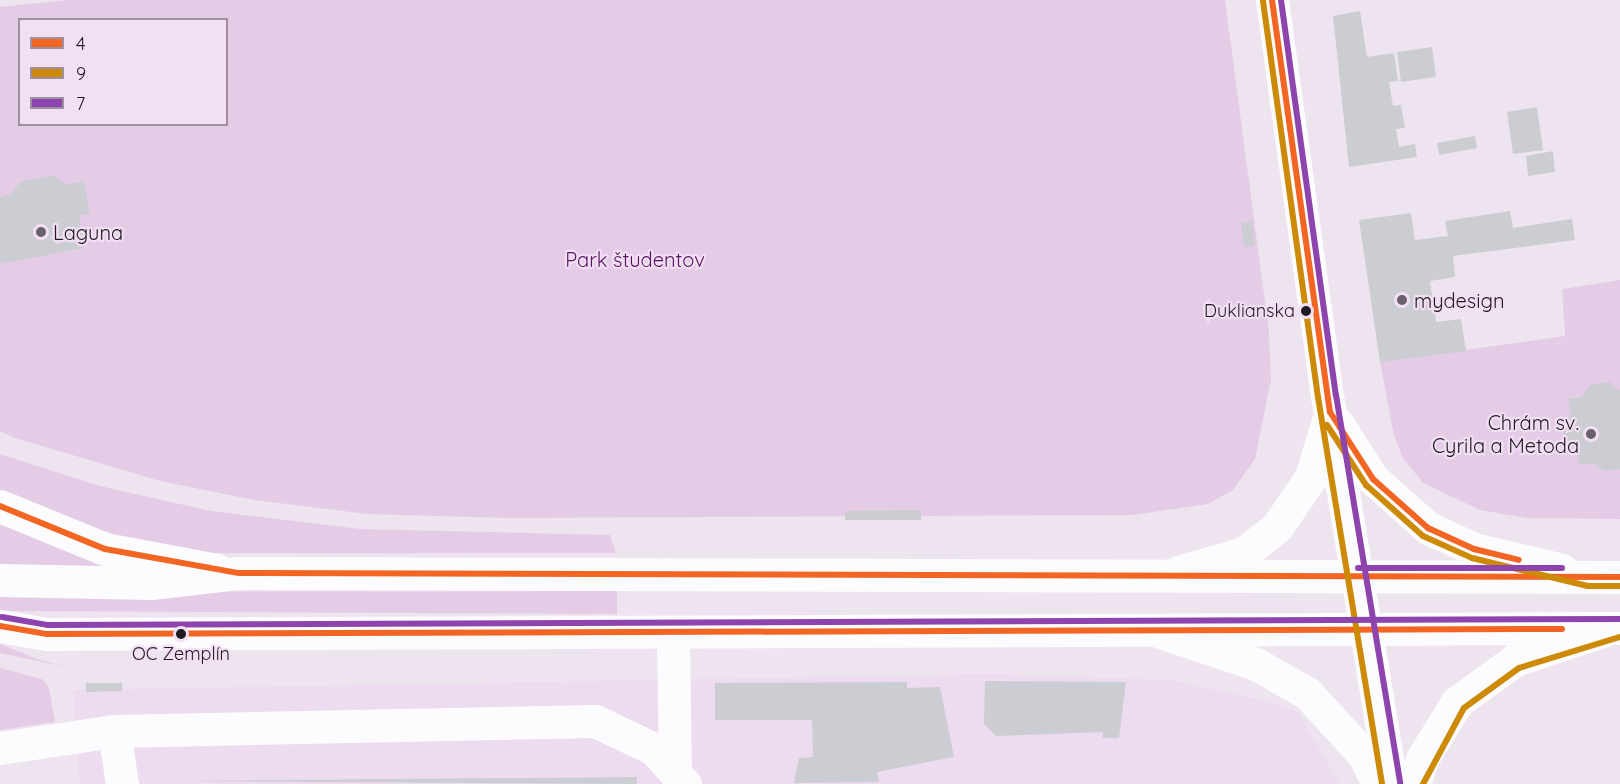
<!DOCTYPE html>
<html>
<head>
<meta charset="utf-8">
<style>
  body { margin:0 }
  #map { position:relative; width:1620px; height:784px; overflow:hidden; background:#eee4ef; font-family:Quicksand,sans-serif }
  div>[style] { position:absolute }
  .built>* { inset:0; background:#eddbf0 }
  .green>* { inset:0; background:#e4cce7 }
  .building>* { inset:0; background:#cbcdd2 }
  .minor>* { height:33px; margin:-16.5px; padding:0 16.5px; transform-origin:16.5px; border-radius:16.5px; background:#fcfbfd }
  .major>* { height:33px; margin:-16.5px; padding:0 16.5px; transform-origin:16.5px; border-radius:16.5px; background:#fcfbfd }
  .bus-1>* { height:6px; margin:-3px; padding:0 3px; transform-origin:3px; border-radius:3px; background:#f26522 }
  .bus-2>* { height:6px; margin:-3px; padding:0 3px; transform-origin:3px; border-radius:3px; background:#cc8a07 }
  .bus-3>* { height:6px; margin:-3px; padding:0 3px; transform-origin:3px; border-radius:3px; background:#8e44ad }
  .dots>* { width:16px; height:16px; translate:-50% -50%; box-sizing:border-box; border:3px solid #f2dff4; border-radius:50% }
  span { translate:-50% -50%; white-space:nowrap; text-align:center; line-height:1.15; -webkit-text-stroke:4.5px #f2dff4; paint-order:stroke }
  .bus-label { font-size:18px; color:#201a21 }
  .right { translate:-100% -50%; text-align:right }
  .poi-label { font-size:20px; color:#201a21 }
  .left { translate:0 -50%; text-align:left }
  .park-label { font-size:20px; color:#581462 }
  .legend { position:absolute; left:18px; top:18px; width:210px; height:108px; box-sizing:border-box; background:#f2dff4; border:2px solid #9e90a0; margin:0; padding:8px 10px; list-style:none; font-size:18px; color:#201a21 }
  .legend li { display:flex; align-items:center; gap:12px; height:30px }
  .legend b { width:30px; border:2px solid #9e90a0 }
</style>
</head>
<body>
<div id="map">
  <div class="built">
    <i style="clip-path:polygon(991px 674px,1171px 680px,1271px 702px,1298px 712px,1340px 784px,80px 784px,73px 690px)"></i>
  </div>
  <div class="green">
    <i style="clip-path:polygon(evenodd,69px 0,1225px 0,1269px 332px,1271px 380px,1255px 459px,1233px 490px,1208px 504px,1133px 515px,508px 518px,367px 514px,254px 500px,160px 481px,15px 438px,0 431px,0 7px,69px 0,20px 20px,226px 20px,226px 124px,20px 124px,20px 20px)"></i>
    <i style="clip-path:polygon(1620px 280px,1620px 519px,1526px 518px,1480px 510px,1423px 483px,1403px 458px,1394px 436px,1380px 362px,1565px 336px,1562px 289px)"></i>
    <i style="clip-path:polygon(0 454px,100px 486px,211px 511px,361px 529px,610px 535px,616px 553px,192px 553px,121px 542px,0 492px)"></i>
    <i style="clip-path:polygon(0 519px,111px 567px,0 568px)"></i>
    <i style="clip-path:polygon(617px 591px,617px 614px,0 611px,0 592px)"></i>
    <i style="clip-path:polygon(0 644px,37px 659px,66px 667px,0 653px)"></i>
    <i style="clip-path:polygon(0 668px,42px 679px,49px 688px,55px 722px,0 730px)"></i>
  </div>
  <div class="building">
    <i style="clip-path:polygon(1360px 11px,1367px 57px,1394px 53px,1398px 81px,1389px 82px,1393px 106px,1401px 105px,1405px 128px,1396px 129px,1399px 147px,1415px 144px,1417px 157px,1349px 167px,1333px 16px)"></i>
    <i style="clip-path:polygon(1432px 47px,1436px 77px,1401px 82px,1397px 52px)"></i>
    <i style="clip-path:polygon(1537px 107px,1543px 150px,1513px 154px,1507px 112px)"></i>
    <i style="clip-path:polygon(1475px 136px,1477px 148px,1439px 155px,1437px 143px)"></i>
    <i style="clip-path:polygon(1553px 151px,1555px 172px,1528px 176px,1526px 156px)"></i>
    <i style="clip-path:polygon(53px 175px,66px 185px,84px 181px,90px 214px,79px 216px,84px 248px,0 264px,0 197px,11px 194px,20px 182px)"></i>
    <i style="clip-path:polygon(1510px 211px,1513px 228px,1572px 219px,1575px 240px,1453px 256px,1455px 277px,1430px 281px,1436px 322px,1461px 319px,1466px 351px,1380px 362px,1359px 220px,1411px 213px,1415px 240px,1448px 236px,1445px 221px)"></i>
    <i style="clip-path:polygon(1252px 221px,1255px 246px,1244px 247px,1241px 223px)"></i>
    <i style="clip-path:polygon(1609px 382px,1620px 391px,1620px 469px,1604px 471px,1593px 463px,1579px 465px,1577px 451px,1565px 442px,1561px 425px,1571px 413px,1568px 399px,1582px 397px,1590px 385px)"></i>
    <i style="clip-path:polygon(921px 510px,921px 520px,845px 520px,845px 511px)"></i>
    <i style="clip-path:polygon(985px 681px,1126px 682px,1119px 738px,1103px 738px,1103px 732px,996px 736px,984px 724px)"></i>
    <i style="clip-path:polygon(907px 682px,907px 688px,940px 687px,954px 757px,877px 772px,879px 782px,794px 783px,799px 758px,813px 757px,812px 720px,715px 720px,715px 683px)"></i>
    <i style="clip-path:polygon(86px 683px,122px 683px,122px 691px,86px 692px)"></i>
    <i style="clip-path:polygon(637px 777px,637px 784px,183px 781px)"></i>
  </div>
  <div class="minor">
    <i style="left:1272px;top:0;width:400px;rotate:82.1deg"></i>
    <i style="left:1327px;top:396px;width:393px;rotate:80.6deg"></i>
    <i style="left:1337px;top:423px;width:67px;rotate:57.3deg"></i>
    <i style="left:1373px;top:479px;width:74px;rotate:41.7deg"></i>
    <i style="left:1428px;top:528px;width:51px;rotate:24.5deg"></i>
    <i style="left:1474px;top:549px;width:90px;rotate:13.4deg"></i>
    <i style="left:0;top:506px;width:113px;rotate:22.3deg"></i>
    <i style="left:105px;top:549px;width:114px;rotate:10.6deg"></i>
    <i style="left:1178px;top:572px;width:69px;rotate:-16.1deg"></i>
    <i style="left:1244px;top:553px;width:42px;rotate:-38.2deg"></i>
    <i style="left:1277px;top:527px;width:60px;rotate:-55.8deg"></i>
    <i style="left:1311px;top:477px;width:59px;rotate:-73.4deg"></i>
    <i style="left:1160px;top:632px;width:101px;rotate:18.4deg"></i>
    <i style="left:1256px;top:664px;width:59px;rotate:29.6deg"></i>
    <i style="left:1307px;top:693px;width:84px;rotate:47.4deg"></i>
    <i style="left:1364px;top:755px;width:32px;rotate:64deg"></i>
    <i style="left:673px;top:634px;width:138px;rotate:89.2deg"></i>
    <i style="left:114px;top:731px;width:54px;rotate:81.4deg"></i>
    <i style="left:0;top:748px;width:115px;rotate:-8.5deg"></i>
    <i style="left:114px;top:731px;width:481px;rotate:-1.2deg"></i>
    <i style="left:595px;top:721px;width:65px;rotate:25.4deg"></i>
    <i style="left:654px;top:749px;width:47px;rotate:48.5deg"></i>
    <i style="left:1414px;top:784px;width:26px;rotate:-72deg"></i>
    <i style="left:1422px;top:759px;width:67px;rotate:-58.4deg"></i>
    <i style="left:1457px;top:702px;width:72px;rotate:-35.9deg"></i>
    <i style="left:1515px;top:660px;width:95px;rotate:-18.4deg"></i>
  </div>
  <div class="major">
    <i style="left:0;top:580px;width:151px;rotate:1.1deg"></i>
    <i style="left:151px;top:583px;width:89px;rotate:-6.5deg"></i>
    <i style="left:239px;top:573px;width:1381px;rotate:0.17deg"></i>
    <i style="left:0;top:626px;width:48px;rotate:9.7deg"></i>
    <i style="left:47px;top:634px;width:1573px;rotate:-0.22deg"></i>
  </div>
  <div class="bus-1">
    <i style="left:1272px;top:0;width:416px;rotate:82deg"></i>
    <i style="left:1330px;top:412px;width:80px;rotate:57.3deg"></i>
    <i style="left:1373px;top:479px;width:74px;rotate:41.7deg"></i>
    <i style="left:1428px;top:528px;width:51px;rotate:24.5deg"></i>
    <i style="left:1474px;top:549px;width:46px;rotate:13.7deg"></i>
    <i style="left:0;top:506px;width:113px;rotate:22.3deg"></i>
    <i style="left:105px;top:549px;width:136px;rotate:10.2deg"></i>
    <i style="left:239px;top:573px;width:1381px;rotate:0.17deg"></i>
    <i style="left:0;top:626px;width:48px;rotate:9.7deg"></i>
    <i style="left:47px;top:634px;width:1515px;rotate:-0.19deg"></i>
  </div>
  <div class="bus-2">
    <i style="left:1263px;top:1px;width:400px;rotate:82.1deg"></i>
    <i style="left:1318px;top:397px;width:392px;rotate:80.6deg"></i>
    <i style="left:1327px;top:425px;width:72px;rotate:57deg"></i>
    <i style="left:1366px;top:485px;width:76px;rotate:41.8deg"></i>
    <i style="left:1423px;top:536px;width:54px;rotate:24.2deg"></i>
    <i style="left:1472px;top:558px;width:119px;rotate:13.6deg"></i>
    <i style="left:1588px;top:586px;width:32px"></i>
    <i style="left:1423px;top:784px;width:86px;rotate:-61.7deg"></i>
    <i style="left:1464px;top:708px;width:68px;rotate:-36deg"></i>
    <i style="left:1519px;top:668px;width:106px;rotate:-17.1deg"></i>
  </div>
  <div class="bus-3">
    <i style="left:1281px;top:0;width:399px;rotate:82.1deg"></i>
    <i style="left:1336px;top:395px;width:393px;rotate:80.6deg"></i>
    <i style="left:1358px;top:568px;width:204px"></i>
    <i style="left:2px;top:617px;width:47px;rotate:9.9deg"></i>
    <i style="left:48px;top:625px;width:1572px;rotate:-0.22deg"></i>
  </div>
  <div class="dots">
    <i style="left:41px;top:232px;background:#686169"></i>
    <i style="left:1402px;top:300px;background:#686169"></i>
    <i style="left:1306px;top:311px;background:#201a21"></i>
    <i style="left:1591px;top:434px;background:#686169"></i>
    <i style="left:181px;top:634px;background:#201a21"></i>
  </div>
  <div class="bus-label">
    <span class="right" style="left:1295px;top:311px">Duklianska</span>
    <span style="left:181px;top:654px">OC Zemplín</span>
  </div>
  <div class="poi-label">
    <span class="left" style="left:53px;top:232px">Laguna</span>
    <span class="left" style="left:1414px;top:300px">mydesign</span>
    <span class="right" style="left:1579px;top:434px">Chrám sv.<br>Cyrila a Metoda</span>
  </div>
  <div class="park-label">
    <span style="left:635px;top:259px">Park študentov</span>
  </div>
  <ul class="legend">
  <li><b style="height:8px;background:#f26522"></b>4</li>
  <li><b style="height:8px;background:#cc8a07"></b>9</li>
  <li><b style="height:8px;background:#8e44ad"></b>7</li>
  </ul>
</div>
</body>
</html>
